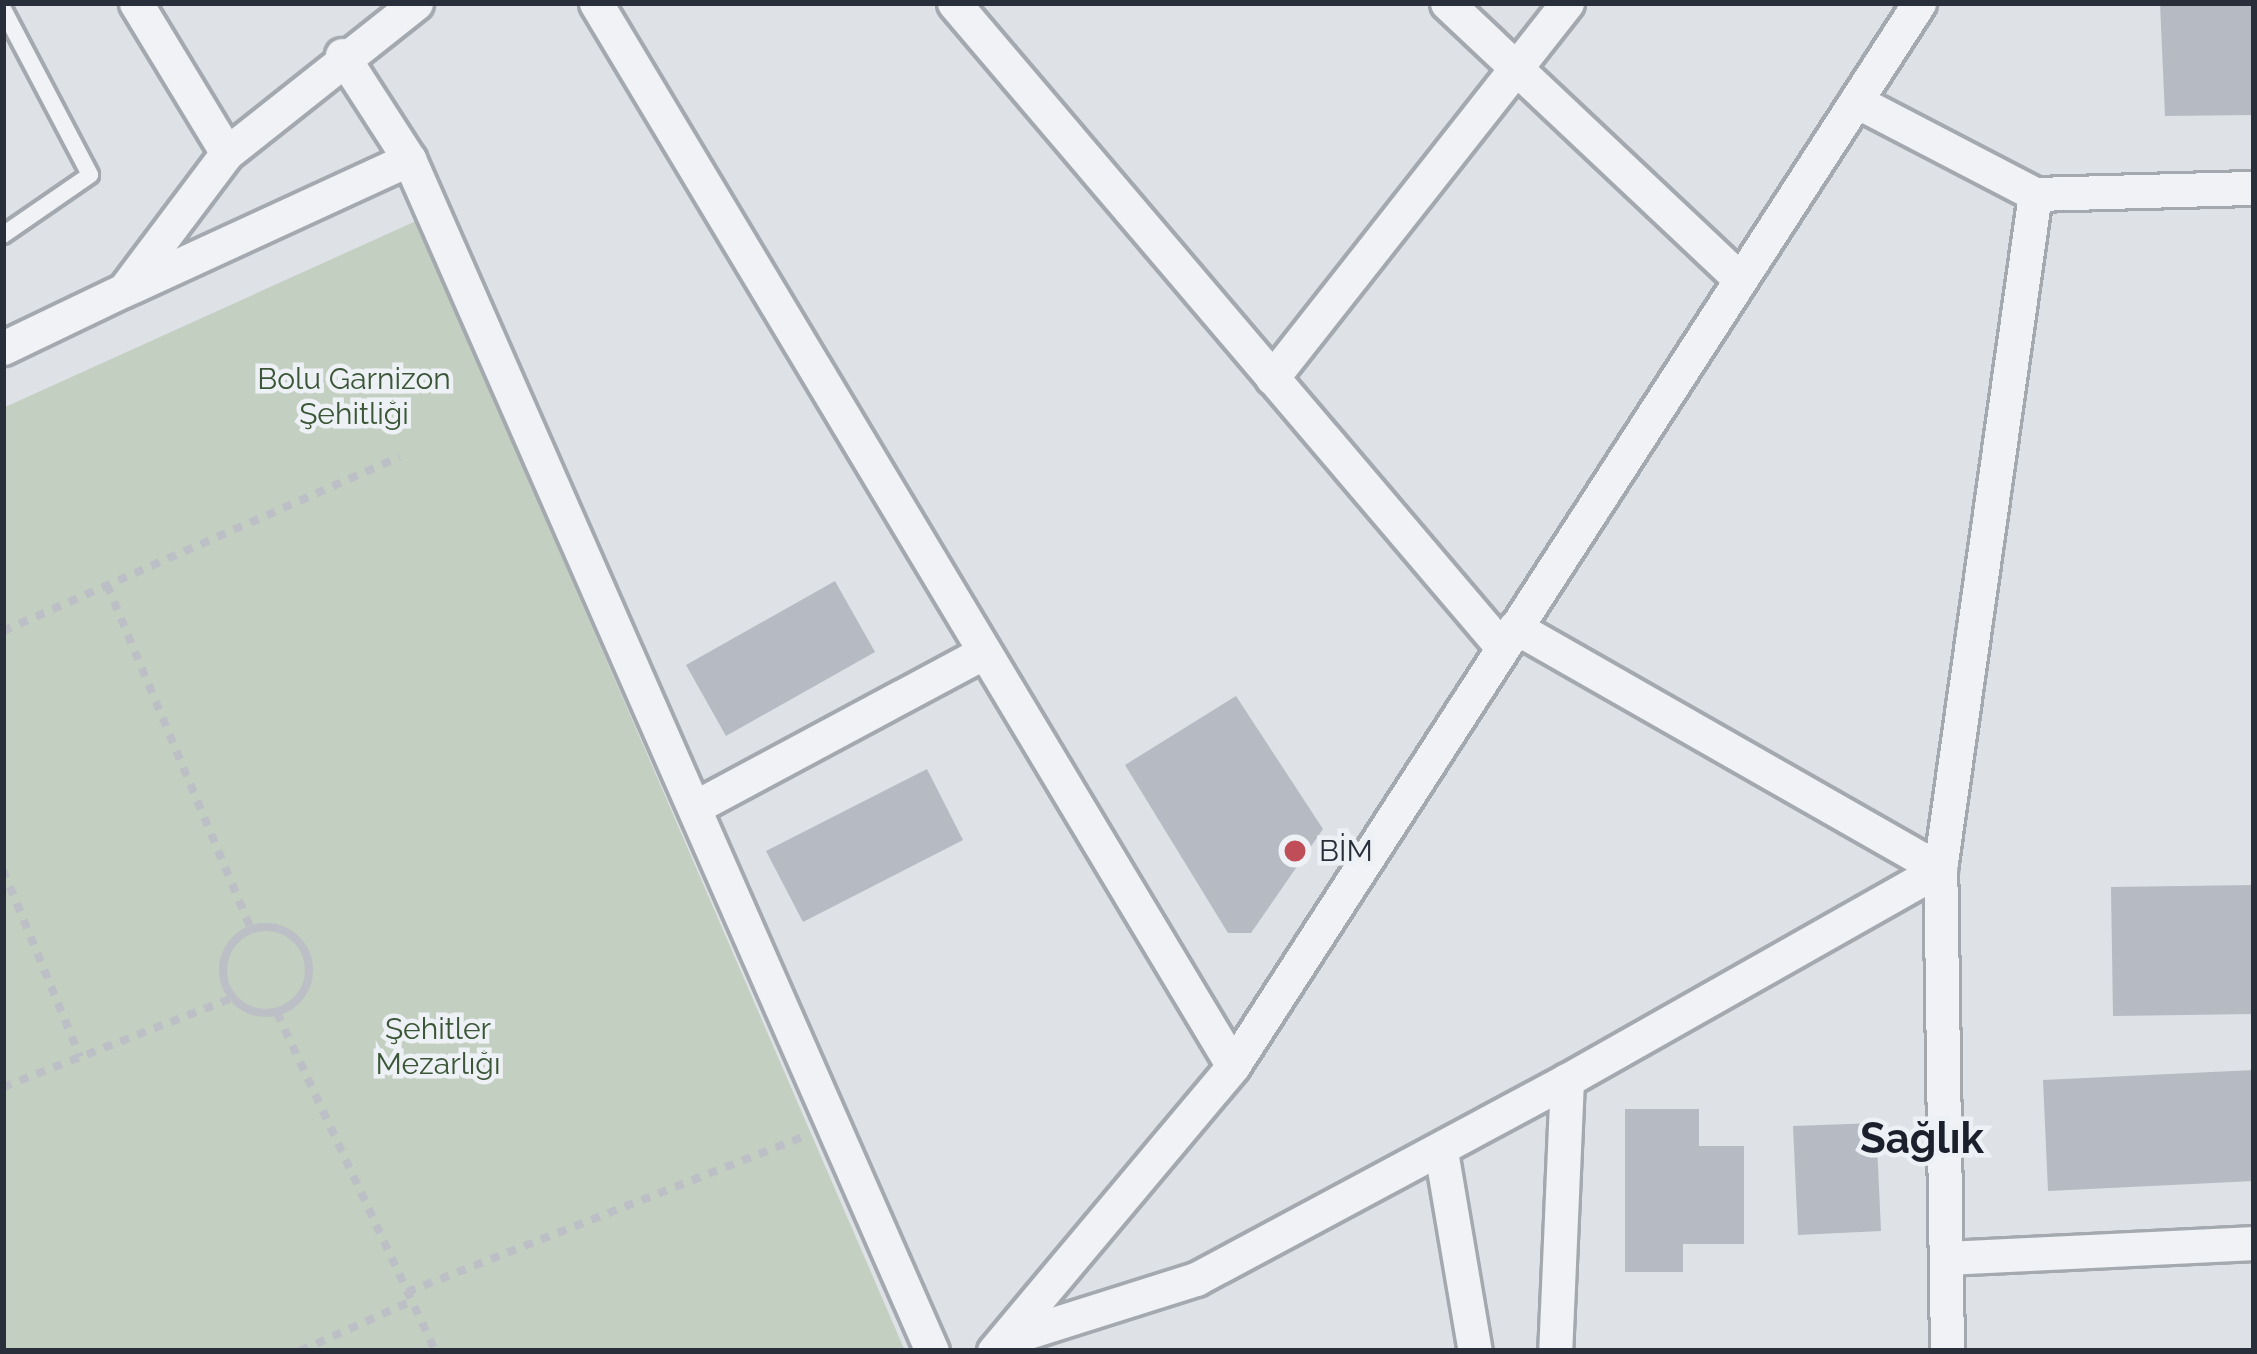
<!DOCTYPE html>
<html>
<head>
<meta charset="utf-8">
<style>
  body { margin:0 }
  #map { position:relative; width:2257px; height:1354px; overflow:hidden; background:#dee1e6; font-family:Raleway,sans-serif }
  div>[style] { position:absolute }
  .green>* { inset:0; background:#c3cfc0 }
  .building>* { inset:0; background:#b6bac2 }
  .path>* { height:8px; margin-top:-4px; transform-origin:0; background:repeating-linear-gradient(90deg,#bcbfc5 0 9px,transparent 0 18px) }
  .path>.ring { margin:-4px; padding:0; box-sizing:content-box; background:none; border:8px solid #bcbfc5; border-radius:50% }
  .roads { filter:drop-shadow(3px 0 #a4a8af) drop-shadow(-3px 0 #a4a8af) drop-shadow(0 3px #a4a8af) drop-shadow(0 -3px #a4a8af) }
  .lane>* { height:16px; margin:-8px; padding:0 8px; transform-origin:8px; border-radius:8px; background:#f0f2f5 }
  .street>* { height:33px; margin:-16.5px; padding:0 16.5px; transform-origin:16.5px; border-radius:16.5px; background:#f0f2f5 }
  .dots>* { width:33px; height:33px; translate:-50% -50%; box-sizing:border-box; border:6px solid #edf0f4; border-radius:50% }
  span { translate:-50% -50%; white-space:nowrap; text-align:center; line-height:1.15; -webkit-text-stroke:9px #edf0f4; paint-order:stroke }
  .park-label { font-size:30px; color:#3b5637 }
  .poi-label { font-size:30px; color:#292e3b }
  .left { translate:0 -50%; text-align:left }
  .district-label { font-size:42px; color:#1b202c; font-weight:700 }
  .frame { position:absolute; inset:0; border:6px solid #292e3b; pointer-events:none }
</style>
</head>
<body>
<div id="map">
  <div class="green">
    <i style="clip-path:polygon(416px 221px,602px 650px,905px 1351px,3px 1351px,3px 408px)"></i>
  </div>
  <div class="building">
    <i style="clip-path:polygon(2160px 3px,2254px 3px,2254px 115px,2165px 116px)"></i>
    <i style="clip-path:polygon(835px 581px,875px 652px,726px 736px,686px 665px)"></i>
    <i style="clip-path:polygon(1236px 696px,1323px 829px,1251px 933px,1228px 933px,1125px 765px)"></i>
    <i style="clip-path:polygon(927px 769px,963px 840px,803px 922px,766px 851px)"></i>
    <i style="clip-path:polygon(2254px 885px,2254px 1014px,2113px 1016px,2111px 887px)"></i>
    <i style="clip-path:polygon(2254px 1070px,2254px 1181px,2048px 1191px,2043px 1080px)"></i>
    <i style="clip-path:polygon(1625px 1109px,1699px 1109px,1699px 1146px,1744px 1146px,1744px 1244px,1683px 1244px,1683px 1272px,1625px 1272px)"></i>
    <i style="clip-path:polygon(1876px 1123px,1881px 1231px,1798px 1235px,1793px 1126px)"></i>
  </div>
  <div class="path">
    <i style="left:107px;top:585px;width:373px;rotate:67.3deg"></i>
    <i style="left:3px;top:631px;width:433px;rotate:-23.7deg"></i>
    <i style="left:3px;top:870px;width:202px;rotate:67.6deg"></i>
    <i class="ring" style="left:223px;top:927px;width:78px;height:78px"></i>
    <i style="left:277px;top:1013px;width:373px;rotate:64.9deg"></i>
    <i style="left:3px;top:1087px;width:247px;rotate:-21.2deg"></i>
    <i style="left:407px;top:1292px;width:424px;rotate:-21.4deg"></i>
    <i style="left:300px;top:1351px;width:123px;rotate:-24.1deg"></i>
  </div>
  <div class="roads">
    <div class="lane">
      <i style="left:3px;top:9px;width:187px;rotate:62.3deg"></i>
      <i style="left:90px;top:175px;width:106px;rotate:145.4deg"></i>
    </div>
    <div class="street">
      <i style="left:136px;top:3px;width:175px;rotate:58.8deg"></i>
      <i style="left:596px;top:3px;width:1239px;rotate:59.07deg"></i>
      <i style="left:954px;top:3px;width:844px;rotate:49.61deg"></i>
      <i style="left:1447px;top:3px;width:403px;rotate:43.3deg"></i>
      <i style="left:342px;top:55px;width:124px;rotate:57.2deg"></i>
      <i style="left:409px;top:159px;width:1302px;rotate:66.31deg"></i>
      <i style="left:1856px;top:101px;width:202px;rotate:27.5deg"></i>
      <i style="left:2035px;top:194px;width:219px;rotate:-1.6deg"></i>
      <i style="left:131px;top:287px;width:306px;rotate:-24.7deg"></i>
      <i style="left:3px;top:348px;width:134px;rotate:-25.6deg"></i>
      <i style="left:124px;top:290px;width:171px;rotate:-53.1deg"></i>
      <i style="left:227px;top:153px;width:241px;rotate:-38.4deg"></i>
      <i style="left:1272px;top:378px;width:477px;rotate:-51.8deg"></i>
      <i style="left:1515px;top:627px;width:489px;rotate:29.7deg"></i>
      <i style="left:697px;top:806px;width:322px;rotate:-28.2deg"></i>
      <i style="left:1567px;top:1080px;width:429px;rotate:-29.5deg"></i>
      <i style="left:1441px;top:1151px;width:203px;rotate:80.4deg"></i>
      <i style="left:1947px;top:1258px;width:307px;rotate:-2.8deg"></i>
      <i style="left:1009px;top:1338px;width:196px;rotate:-17.5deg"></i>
      <i style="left:1196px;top:1279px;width:421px;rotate:-28.2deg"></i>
      <i style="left:1567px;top:1080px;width:271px;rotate:92.5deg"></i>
      <i style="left:994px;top:1351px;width:372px;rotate:-50deg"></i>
      <i style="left:1233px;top:1066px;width:1265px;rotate:-57.16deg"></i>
      <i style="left:1947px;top:1351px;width:482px;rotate:-90.8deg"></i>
      <i style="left:1940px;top:869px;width:682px;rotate:-81.99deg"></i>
    </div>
  </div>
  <div class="dots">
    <i style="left:1295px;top:851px;background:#c04e58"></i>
  </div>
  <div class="park-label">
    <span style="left:354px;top:396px">Bolu Garnizon<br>Şehitliği</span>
    <span style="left:438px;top:1046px">Şehitler<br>Mezarlığı</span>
  </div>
  <div class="poi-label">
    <span class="left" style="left:1319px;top:851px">BİM</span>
  </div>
  <div class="district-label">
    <span style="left:1922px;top:1139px">Sağlık</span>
  </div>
  <div class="frame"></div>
</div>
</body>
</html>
